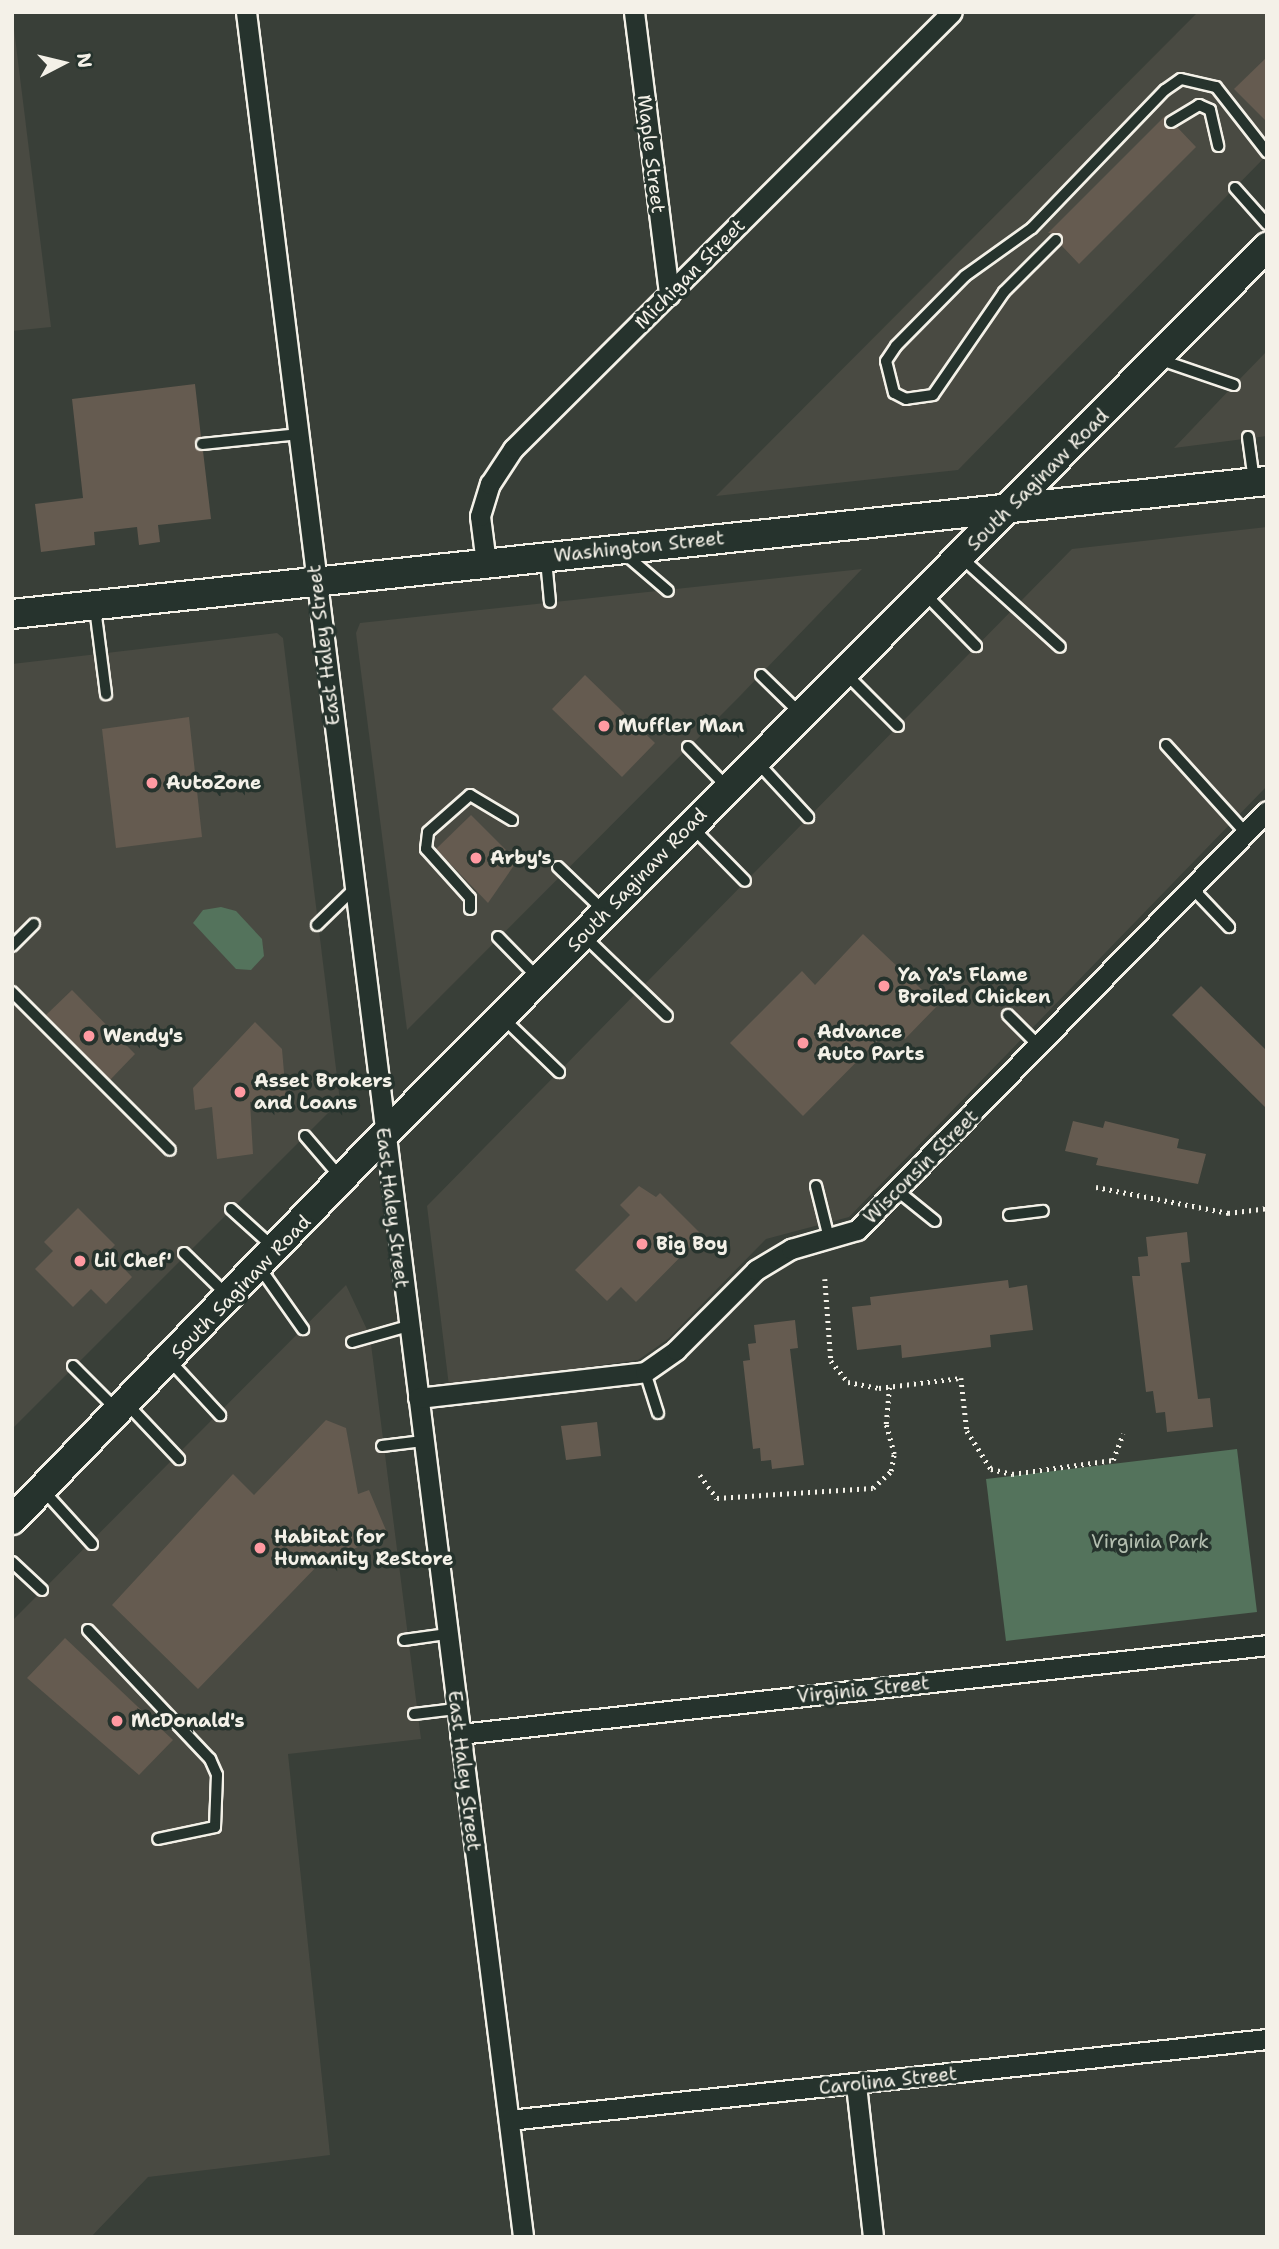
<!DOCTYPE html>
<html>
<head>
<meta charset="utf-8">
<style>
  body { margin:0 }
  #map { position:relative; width:1279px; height:2249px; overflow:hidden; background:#393f38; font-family:"Shantell Sans",sans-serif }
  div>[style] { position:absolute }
  .built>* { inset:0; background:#494a42 }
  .green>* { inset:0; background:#54735c }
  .building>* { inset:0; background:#655b50 }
  .path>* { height:4.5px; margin-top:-2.25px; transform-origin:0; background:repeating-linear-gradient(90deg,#f4f1e8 0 2px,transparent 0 7px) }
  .roads { filter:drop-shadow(2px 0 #f4f1e8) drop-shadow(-2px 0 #f4f1e8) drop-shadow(0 2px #f4f1e8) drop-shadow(0 -2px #f4f1e8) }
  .lane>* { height:10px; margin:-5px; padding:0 5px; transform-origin:5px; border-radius:5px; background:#26332d }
  .street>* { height:19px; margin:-9.5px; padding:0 9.5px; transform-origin:9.5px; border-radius:9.5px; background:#26332d }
  .secondary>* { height:28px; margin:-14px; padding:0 14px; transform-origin:14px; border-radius:14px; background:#26332d }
  .dots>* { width:19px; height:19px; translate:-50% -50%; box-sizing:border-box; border:4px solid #26332d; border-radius:50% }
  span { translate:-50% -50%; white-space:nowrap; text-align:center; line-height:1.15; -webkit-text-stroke:7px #26332d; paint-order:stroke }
  .street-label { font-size:19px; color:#f4f1e8 }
  .poi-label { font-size:19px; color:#f4f1e8; font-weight:700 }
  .left { translate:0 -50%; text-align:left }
  .park-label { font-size:19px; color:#b4bfb0 }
  .frame { position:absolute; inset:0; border:14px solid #f4f1e8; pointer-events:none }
  .north { position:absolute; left:28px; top:28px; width:70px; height:70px; -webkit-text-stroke:5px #26332d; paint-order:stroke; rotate:83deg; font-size:19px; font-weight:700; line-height:28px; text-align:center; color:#f4f1e8 }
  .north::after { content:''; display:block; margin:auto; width:24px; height:32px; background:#f4f1e8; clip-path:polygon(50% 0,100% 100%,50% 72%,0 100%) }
</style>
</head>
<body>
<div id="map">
  <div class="built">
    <i style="clip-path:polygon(1198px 12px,1267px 12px,1267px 155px,958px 470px,716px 496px)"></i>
    <i style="clip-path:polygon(12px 13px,51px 327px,12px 331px)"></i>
    <i style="clip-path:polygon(1267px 351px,1267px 436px,1174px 448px,1234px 385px)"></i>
    <i style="clip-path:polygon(1267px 527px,1267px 786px,849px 1217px,766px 1239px,668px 1339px,638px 1360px,449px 1386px,427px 1206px,1072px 549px)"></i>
    <i style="clip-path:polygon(862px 569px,739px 697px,407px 1030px,356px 633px,360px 623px)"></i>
    <i style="clip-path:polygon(277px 633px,283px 638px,340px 1101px,12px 1429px,12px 664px)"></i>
    <i style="clip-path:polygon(346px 1285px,370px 1336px,421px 1739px,288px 1754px,330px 2155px,148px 2177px,91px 2237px,12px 2237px,12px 1621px)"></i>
  </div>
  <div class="green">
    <i style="clip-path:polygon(221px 907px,236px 911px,262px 939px,264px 956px,251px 970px,236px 969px,193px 923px,203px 910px)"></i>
    <i style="clip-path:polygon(1237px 1449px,1257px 1612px,1006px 1641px,986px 1479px)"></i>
  </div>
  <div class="building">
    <i style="clip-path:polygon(1267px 57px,1267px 122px,1234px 89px)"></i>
    <i style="clip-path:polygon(1165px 116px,1165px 126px,1177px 127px,1196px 147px,1079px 264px,1061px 245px,1061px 234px,1048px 233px)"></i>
    <i style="clip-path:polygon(195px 384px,201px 437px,195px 445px,203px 451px,211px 519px,158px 525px,160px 542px,139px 545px,137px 527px,94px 532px,95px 545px,41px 552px,35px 504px,83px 498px,72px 399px)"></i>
    <i style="clip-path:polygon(585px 675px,655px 743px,622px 777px,552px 709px)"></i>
    <i style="clip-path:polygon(189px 717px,202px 837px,116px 848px,102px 729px)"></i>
    <i style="clip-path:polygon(471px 815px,517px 861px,488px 903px,436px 849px)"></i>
    <i style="clip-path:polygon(863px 934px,938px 1005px,905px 1039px,892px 1026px,803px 1116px,730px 1043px,802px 971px,815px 985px)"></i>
    <i style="clip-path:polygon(1201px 986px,1267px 1051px,1267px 1109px,1172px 1015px)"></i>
    <i style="clip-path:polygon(72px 990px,135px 1054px,110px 1080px,46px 1015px)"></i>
    <i style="clip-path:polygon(255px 1022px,282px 1049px,286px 1096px,250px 1102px,253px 1154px,217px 1159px,212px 1107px,195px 1110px,193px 1088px)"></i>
    <i style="clip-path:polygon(1073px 1121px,1103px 1128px,1105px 1121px,1179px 1139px,1177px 1148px,1206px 1154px,1198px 1184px,1096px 1165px,1098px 1158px,1065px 1151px)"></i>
    <i style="clip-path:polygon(639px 1186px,656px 1197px,660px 1193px,702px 1235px,636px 1302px,621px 1287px,607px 1301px,575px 1270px,630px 1215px,620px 1205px)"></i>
    <i style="clip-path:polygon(78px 1208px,115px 1245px,108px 1252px,132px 1277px,106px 1304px,91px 1289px,73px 1307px,35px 1269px,53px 1251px,44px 1242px)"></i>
    <i style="clip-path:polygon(1187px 1232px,1190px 1262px,1181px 1263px,1198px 1399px,1210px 1398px,1213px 1427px,1167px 1432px,1165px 1412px,1156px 1413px,1153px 1391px,1146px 1392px,1132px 1276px,1140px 1276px,1138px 1257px,1148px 1256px,1146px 1237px)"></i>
    <i style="clip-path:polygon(1008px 1280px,1009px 1288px,1027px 1285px,1033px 1330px,990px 1335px,991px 1347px,902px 1358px,901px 1345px,857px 1350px,852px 1307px,871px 1305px,870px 1297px)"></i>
    <i style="clip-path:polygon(795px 1320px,798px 1348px,790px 1349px,804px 1465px,772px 1469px,771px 1460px,761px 1461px,760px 1448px,753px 1449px,743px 1361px,750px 1360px,748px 1344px,756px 1343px,754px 1325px)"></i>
    <i style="clip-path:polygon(326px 1420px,346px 1428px,358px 1494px,369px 1490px,388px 1535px,321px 1562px,198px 1689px,112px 1605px,233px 1474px,254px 1495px)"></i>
    <i style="clip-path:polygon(597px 1422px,601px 1456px,566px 1460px,561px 1426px)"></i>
    <i style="clip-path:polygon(65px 1638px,173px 1740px,139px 1775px,27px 1678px)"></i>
  </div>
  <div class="path">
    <i style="left:1096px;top:1187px;width:135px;rotate:11.1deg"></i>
    <i style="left:1228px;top:1213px;width:39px;rotate:-7deg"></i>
    <i style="left:825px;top:1279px;width:82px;rotate:85.8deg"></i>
    <i style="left:831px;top:1361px;width:27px;rotate:51deg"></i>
    <i style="left:848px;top:1382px;width:32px;rotate:11deg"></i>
    <i style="left:879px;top:1388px;width:83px;rotate:-7deg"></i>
    <i style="left:961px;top:1378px;width:53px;rotate:83.5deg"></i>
    <i style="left:967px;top:1431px;width:45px;rotate:57.7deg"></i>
    <i style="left:991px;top:1469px;width:22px;rotate:13deg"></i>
    <i style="left:1012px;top:1474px;width:102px;rotate:-7.9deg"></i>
    <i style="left:1113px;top:1460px;width:28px;rotate:-69deg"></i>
    <i style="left:700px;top:1475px;width:29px;rotate:54deg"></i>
    <i style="left:717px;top:1498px;width:156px;rotate:-3.7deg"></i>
    <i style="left:873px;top:1488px;width:25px;rotate:-43deg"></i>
    <i style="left:891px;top:1471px;width:17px;rotate:-80deg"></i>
    <i style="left:894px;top:1454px;width:31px;rotate:-105deg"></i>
    <i style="left:886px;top:1424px;width:37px;rotate:-85deg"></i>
  </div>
  <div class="roads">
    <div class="lane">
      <i style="left:1171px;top:122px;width:33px;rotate:-31deg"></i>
      <i style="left:1199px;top:105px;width:12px;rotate:24deg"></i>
      <i style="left:1210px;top:110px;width:37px;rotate:77deg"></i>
      <i style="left:1235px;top:188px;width:48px;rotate:48.4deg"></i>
      <i style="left:1056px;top:240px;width:74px;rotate:135deg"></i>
      <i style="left:1004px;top:292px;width:125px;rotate:124.6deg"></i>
      <i style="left:933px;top:395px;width:27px;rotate:172deg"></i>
      <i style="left:906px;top:399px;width:13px;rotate:-153deg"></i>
      <i style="left:894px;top:393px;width:33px;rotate:-104deg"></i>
      <i style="left:886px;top:361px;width:18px;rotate:-56deg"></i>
      <i style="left:896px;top:346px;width:98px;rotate:-45.4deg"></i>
      <i style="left:965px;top:276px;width:82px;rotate:-35.6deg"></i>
      <i style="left:1032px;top:228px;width:192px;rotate:-46.1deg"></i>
      <i style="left:1165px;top:90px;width:19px;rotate:-35deg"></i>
      <i style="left:1181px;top:79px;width:36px;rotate:13deg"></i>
      <i style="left:1216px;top:87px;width:83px;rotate:51.9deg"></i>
      <i style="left:1161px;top:360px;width:77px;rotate:18.9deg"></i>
      <i style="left:1248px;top:437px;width:44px;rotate:82.2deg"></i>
      <i style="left:202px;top:444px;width:98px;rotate:-5.9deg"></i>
      <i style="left:626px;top:555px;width:55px;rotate:40.6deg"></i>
      <i style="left:962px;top:558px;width:132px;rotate:42.2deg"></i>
      <i style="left:546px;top:560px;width:42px;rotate:84.6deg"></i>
      <i style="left:925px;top:594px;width:73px;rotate:45.6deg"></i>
      <i style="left:95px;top:608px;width:87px;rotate:82.7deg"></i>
      <i style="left:761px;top:675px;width:56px;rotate:44.3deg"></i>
      <i style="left:847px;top:675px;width:72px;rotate:45deg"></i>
      <i style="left:1166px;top:745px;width:118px;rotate:47.8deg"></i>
      <i style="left:688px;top:747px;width:56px;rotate:45.7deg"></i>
      <i style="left:758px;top:763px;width:74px;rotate:47.2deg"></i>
      <i style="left:693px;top:828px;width:74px;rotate:45.5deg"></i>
      <i style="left:558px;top:867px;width:65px;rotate:43.8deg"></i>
      <i style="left:1192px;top:888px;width:54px;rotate:46.5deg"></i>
      <i style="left:470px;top:909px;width:11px;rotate:-90deg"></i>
      <i style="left:470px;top:898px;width:66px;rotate:-131.9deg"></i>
      <i style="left:426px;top:849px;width:17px;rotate:-83deg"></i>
      <i style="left:428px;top:832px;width:56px;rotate:-41.4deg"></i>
      <i style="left:470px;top:795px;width:49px;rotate:30.8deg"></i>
      <i style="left:317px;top:925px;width:52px;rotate:-44.2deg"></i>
      <i style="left:584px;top:936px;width:115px;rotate:43.9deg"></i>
      <i style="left:498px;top:937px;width:56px;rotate:45.7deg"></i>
      <i style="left:12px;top:946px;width:31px;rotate:-45deg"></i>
      <i style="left:12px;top:992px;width:223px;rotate:45deg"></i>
      <i style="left:1008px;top:1015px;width:44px;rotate:45deg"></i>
      <i style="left:503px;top:1018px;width:78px;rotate:44deg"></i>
      <i style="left:305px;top:1136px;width:55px;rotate:49.4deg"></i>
      <i style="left:816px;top:1186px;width:54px;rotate:76deg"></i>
      <i style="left:899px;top:1192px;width:46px;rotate:38.9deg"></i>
      <i style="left:231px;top:1209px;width:55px;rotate:42.1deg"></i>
      <i style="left:1009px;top:1215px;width:34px;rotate:-7deg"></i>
      <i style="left:184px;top:1253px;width:59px;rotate:44.3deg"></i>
      <i style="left:260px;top:1268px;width:75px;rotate:54.8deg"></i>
      <i style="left:352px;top:1342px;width:58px;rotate:-15.9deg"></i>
      <i style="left:170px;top:1361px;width:74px;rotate:47.2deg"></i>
      <i style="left:73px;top:1366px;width:59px;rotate:45deg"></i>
      <i style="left:645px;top:1372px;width:43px;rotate:72.4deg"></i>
      <i style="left:127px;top:1404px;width:76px;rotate:46.6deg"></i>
      <i style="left:382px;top:1446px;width:41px;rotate:-7deg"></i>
      <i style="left:43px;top:1490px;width:73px;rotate:47.8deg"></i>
      <i style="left:12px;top:1562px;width:41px;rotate:43deg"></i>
      <i style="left:88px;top:1630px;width:178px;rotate:46.6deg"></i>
      <i style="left:210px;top:1759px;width:17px;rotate:66deg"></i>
      <i style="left:217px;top:1775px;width:52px;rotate:92.2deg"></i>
      <i style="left:215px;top:1827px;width:58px;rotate:168.1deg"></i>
      <i style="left:404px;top:1640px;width:42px;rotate:-8.1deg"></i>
      <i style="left:414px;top:1714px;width:42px;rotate:-6.8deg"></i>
    </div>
    <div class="street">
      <i style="left:246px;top:12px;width:2242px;rotate:82.9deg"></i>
      <i style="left:634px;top:12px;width:285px;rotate:82.9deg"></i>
      <i style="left:486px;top:563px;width:47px;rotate:-97.3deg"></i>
      <i style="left:480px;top:516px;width:34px;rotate:-73deg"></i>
      <i style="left:490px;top:484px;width:42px;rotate:-56.7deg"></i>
      <i style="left:513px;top:449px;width:619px;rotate:-44.87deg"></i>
      <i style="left:418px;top:1398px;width:228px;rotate:-6.5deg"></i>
      <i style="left:645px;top:1372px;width:38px;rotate:-35deg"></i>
      <i style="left:676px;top:1350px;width:113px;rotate:-45deg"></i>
      <i style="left:756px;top:1270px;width:41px;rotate:-31deg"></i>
      <i style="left:791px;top:1249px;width:69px;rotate:-16.1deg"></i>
      <i style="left:857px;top:1230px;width:586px;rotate:-45.62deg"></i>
      <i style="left:460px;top:1734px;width:812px;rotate:-6.29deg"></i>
      <i style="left:856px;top:2085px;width:153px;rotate:83.6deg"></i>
      <i style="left:509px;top:2120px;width:762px;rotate:-6.1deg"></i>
    </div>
    <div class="secondary">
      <i style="left:12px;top:614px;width:1262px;rotate:-6.05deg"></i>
      <i style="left:12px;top:1520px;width:534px;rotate:-45.99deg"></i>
      <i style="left:383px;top:1136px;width:1254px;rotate:-45.16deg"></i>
    </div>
  </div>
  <div class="dots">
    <i style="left:604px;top:726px;background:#ff9aa2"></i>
    <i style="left:152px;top:783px;background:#ff9aa2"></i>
    <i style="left:476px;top:858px;background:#ff9aa2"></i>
    <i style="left:884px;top:986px;background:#ff9aa2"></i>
    <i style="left:89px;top:1036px;background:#ff9aa2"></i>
    <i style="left:803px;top:1043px;background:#ff9aa2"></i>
    <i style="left:240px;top:1092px;background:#ff9aa2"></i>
    <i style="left:642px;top:1244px;background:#ff9aa2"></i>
    <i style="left:80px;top:1261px;background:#ff9aa2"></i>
    <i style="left:260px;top:1548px;background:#ff9aa2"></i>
    <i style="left:117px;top:1721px;background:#ff9aa2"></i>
  </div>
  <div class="street-label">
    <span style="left:651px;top:154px;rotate:83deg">Maple Street</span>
    <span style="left:690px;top:274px;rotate:-45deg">Michigan Street</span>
    <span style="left:1038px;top:480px;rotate:-45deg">South Saginaw Road</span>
    <span style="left:639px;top:547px;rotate:-6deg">Washington Street</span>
    <span style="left:324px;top:645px;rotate:-97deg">East Haley Street</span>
    <span style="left:637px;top:880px;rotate:-46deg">South Saginaw Road</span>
    <span style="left:921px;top:1167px;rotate:-45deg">Wisconsin Street</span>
    <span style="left:392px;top:1208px;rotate:83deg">East Haley Street</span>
    <span style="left:241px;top:1287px;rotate:-46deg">South Saginaw Road</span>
    <span style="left:863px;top:1690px;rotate:-6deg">Virginia Street</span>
    <span style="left:464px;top:1771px;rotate:83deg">East Haley Street</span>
    <span style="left:888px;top:2081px;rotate:-6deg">Carolina Street</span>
  </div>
  <div class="poi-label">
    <span class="left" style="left:618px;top:726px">Muffler Man</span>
    <span class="left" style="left:166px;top:783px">AutoZone</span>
    <span class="left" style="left:490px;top:858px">Arby's</span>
    <span class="left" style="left:898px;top:986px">Ya Ya's Flame<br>Broiled Chicken</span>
    <span class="left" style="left:817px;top:1043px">Advance<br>Auto Parts</span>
    <span class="left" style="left:103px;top:1036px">Wendy's</span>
    <span class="left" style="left:254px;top:1092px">Asset Brokers<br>and Loans</span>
    <span class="left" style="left:656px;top:1244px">Big Boy</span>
    <span class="left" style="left:94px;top:1261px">Lil Chef'</span>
    <span class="left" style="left:274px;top:1548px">Habitat for<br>Humanity ReStore</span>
    <span class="left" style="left:131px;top:1721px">McDonald's</span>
  </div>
  <div class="park-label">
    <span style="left:1150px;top:1542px">Virginia Park</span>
  </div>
  <div class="frame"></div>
  <div class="north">N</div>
</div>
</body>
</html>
